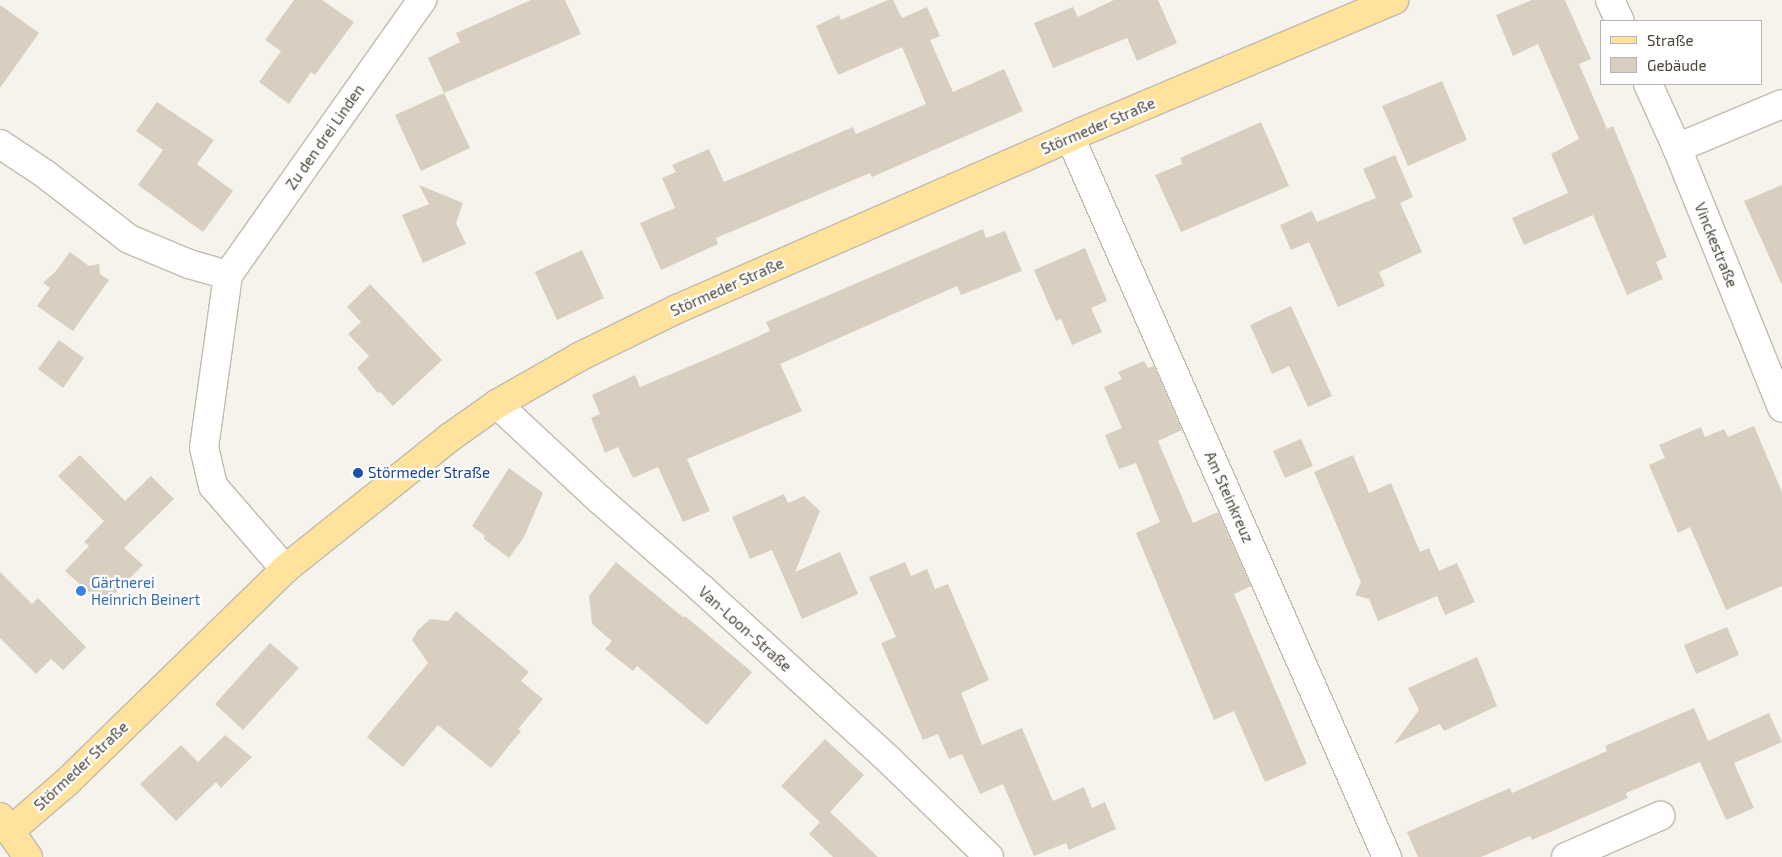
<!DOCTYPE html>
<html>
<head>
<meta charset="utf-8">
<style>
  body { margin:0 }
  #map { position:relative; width:1782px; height:857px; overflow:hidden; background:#f6f3ec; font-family:"Exo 2",sans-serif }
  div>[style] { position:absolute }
  .building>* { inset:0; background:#d8cfc1 }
  .roads { filter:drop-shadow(1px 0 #c2bbae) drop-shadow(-1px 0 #c2bbae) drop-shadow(0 1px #c2bbae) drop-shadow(0 -1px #c2bbae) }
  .minor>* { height:28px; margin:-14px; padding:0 14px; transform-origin:14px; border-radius:14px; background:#fff }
  .major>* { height:28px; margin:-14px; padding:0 14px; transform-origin:14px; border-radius:14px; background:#ffe39c }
  .dots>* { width:14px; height:14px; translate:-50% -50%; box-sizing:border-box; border:2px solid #fff; border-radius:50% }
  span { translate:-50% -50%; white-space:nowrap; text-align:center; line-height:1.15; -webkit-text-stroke:4.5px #fff; paint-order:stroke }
  .street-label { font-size:15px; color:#4b4439 }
  .transit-label { font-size:15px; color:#164399 }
  .left { translate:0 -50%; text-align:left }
  .shop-label { font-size:15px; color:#366cbe }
  .legend { position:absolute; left:1600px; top:20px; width:162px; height:65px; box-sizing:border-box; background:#fff; border:1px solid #b7b4b0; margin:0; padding:6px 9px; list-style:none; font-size:15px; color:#4b4439 }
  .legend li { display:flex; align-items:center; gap:10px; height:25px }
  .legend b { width:25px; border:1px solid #b7b4b0 }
</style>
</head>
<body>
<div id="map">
  <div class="building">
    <i style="clip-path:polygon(294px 0,322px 0,354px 22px,315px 75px,311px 72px,289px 104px,259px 82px,281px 51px,265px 40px)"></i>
    <i style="clip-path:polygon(531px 0,565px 0,581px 34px,444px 93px,470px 148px,421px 171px,395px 115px,444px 93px,428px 58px,460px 42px,456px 33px)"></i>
    <i style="clip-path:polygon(888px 0,893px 0,902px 18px,927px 7px,940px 36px,930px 40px,953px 92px,1004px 69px,1023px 111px,872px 177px,870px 173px,716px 238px,718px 244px,661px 270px,640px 223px,675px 208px,662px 178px,676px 172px,672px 165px,709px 149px,724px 182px,853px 127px,856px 134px,926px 104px,902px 47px,838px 75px,816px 26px,839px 15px,841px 20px)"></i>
    <i style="clip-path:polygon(1114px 0,1158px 0,1177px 43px,1137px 61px,1127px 38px,1053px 68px,1034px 23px,1073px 7px,1078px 17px)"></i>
    <i style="clip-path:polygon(1532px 0,1565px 0,1591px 59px,1579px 64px,1607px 129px,1613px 126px,1667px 257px,1656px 262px,1663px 279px,1627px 295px,1593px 215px,1524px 245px,1512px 218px,1568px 193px,1551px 154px,1579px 139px,1538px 44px,1513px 56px,1496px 15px)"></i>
    <i style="clip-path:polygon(0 5px,39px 33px,0 88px)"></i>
    <i style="clip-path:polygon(1442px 81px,1467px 140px,1408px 166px,1382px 106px)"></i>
    <i style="clip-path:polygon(157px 102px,214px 140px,197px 164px,233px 191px,203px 232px,138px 185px,163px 150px,136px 131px)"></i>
    <i style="clip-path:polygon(1261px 122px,1289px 186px,1181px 232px,1155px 175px,1182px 164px,1180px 158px)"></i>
    <i style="clip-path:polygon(1395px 155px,1413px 197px,1400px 203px,1422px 252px,1379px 272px,1385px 286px,1338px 307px,1309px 242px,1291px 250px,1280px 225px,1312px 211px,1317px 222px,1376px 198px,1363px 169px)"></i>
    <i style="clip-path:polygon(419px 185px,463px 203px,456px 223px,466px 244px,423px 263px,402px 215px,429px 204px)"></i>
    <i style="clip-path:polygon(1782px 185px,1782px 285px,1744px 201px)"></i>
    <i style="clip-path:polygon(983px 229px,986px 238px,1005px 231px,1022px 271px,961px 295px,957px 286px,780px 364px,802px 411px,687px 459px,710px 511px,683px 522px,658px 467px,633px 478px,618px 447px,605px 453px,591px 418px,600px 414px,592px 395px,635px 375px,640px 387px,714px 356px,770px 331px,766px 322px)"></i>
    <i style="clip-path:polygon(1085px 248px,1107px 301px,1091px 308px,1102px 332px,1072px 345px,1061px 319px,1056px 321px,1034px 270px)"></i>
    <i style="clip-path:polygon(582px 250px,604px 298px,557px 320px,535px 272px)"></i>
    <i style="clip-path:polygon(70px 252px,89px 266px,99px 264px,100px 274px,109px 280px,73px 331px,37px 306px,50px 288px,43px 283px,55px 272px)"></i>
    <i style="clip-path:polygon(370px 284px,442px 360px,393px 406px,380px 392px,378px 393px,357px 368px,369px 356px,348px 334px,361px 322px,347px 307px)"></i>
    <i style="clip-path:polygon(1291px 306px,1332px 396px,1308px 407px,1289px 366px,1272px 374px,1250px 325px)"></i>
    <i style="clip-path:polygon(59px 340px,84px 358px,63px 388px,38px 369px)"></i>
    <i style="clip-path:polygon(1144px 361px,1148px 368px,1154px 366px,1182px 430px,1158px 441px,1193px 523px,1218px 512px,1251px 586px,1234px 594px,1307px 764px,1265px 782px,1234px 711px,1214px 720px,1136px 533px,1160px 522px,1136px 463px,1119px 469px,1105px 435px,1122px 428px,1104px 387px,1122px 379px,1118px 372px)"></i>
    <i style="clip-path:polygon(1754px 426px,1782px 492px,1782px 586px,1726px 610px,1690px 527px,1678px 533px,1649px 465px,1665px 458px,1659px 445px,1701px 427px,1705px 437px,1724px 429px,1728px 437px)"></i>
    <i style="clip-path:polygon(1301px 439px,1313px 466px,1285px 478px,1273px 451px)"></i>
    <i style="clip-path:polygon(80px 455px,125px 501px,151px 476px,174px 499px,124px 548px,143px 565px,103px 605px,65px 571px,89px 546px,84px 542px,104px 521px,58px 476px)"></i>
    <i style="clip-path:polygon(1353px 455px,1369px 493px,1391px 483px,1420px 552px,1429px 548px,1439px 571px,1457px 563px,1475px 602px,1445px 615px,1437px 596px,1378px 621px,1369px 599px,1355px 595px,1361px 582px,1314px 472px)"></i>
    <i style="clip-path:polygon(509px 468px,543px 493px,524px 537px,509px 558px,484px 539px,485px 536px,472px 526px)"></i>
    <i style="clip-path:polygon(784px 494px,788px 503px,804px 496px,820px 511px,795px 572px,840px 552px,858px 594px,802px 619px,772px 550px,750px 559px,732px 517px)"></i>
    <i style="clip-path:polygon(616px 562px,684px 618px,685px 616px,752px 672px,707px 725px,637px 666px,633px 671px,605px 649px,612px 641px,592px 624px,589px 596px)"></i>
    <i style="clip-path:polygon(905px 562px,911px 576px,927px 569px,935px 589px,948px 584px,989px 680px,961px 693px,982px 745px,1022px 728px,1053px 801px,1084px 787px,1092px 808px,1105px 802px,1116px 829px,1069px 850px,1066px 843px,1034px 856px,1003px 784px,980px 794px,962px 754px,949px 759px,938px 734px,923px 740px,881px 643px,896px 637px,869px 577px)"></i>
    <i style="clip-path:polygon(0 572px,32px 604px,38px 598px,86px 647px,63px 670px,51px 659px,36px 674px,0 638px)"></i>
    <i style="clip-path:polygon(456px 611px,529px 672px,521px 681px,543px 699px,518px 729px,521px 731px,491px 768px,438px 725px,403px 767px,367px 737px,428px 663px,412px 640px,418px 630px,430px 619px,448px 621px)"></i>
    <i style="clip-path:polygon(1727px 627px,1739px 655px,1696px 674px,1684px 645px)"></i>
    <i style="clip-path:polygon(270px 643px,299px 668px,243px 730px,215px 704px)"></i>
    <i style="clip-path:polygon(1477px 657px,1497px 706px,1444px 731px,1440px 724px,1394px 744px,1419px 710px,1408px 688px)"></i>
    <i style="clip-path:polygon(1694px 708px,1708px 741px,1769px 713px,1782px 742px,1734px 763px,1754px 808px,1726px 820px,1700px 762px,1626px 793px,1628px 798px,1532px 840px,1530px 836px,1481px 857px,1418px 857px,1407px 832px,1510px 788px,1512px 793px,1607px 751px,1605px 746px)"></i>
    <i style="clip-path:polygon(225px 735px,252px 757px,221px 788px,216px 782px,176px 821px,140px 784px,181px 745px,198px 762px)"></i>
    <i style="clip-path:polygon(825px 739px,864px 775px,830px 812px,878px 857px,833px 857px,809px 834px,820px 822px,781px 786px)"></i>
  </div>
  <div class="roads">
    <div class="minor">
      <i style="left:1610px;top:0;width:23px;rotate:65deg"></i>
      <i style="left:1648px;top:84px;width:70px;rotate:65.6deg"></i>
      <i style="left:1677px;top:148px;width:280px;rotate:68deg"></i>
      <i style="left:1070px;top:137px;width:787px;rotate:66.24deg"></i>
      <i style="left:0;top:144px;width:54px;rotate:33.7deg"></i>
      <i style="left:45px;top:174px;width:106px;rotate:37.7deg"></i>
      <i style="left:129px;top:239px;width:65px;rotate:22.6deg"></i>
      <i style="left:189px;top:264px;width:41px;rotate:15.8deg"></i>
      <i style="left:1677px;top:148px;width:114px;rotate:-22.7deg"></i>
      <i style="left:497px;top:404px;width:141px;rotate:43deg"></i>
      <i style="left:600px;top:500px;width:135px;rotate:41.1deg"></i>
      <i style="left:702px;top:589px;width:253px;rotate:42.4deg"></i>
      <i style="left:889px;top:760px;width:139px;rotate:44.1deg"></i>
      <i style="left:285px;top:569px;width:110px;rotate:-130.9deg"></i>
      <i style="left:213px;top:486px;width:39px;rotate:-103deg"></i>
      <i style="left:204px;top:448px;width:175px;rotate:-82.1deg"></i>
      <i style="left:228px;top:275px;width:337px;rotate:-54.8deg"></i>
      <i style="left:1566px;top:857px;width:103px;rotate:-23.6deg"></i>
    </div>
    <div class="major">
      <i style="left:0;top:817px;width:49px;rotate:55deg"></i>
      <i style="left:10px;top:831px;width:75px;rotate:-40.7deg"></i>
      <i style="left:67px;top:782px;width:305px;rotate:-44.3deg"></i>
      <i style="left:285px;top:569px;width:210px;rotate:-38.6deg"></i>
      <i style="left:449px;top:438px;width:59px;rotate:-35.3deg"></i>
      <i style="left:497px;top:404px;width:95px;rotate:-29.8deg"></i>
      <i style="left:579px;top:357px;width:109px;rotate:-26.1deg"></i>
      <i style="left:677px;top:309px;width:429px;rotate:-23.6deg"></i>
      <i style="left:1070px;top:137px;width:352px;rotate:-22.9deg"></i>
    </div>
  </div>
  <div class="dots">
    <i style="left:358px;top:473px;background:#1a4fb4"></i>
    <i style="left:81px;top:591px;background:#3f7fe0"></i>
  </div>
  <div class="street-label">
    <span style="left:1098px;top:126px;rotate:-23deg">Störmeder Straße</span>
    <span style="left:325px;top:137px;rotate:-55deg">Zu den drei Linden</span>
    <span style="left:1716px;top:245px;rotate:68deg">Vinckestraße</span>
    <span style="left:727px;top:287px;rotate:-24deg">Störmeder Straße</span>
    <span style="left:1229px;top:497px;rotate:66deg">Am Steinkreuz</span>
    <span style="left:745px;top:629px;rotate:42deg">Van-Loon-Straße</span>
    <span style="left:81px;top:766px;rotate:-43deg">Störmeder Straße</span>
  </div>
  <div class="transit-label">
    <span class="left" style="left:368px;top:473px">Störmeder Straße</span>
  </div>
  <div class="shop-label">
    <span class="left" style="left:91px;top:591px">Gärtnerei<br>Heinrich Beinert</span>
  </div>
  <ul class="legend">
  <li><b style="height:6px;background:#ffe39c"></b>Straße</li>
  <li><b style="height:14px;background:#d8cfc1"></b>Gebäude</li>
  </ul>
</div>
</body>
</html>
